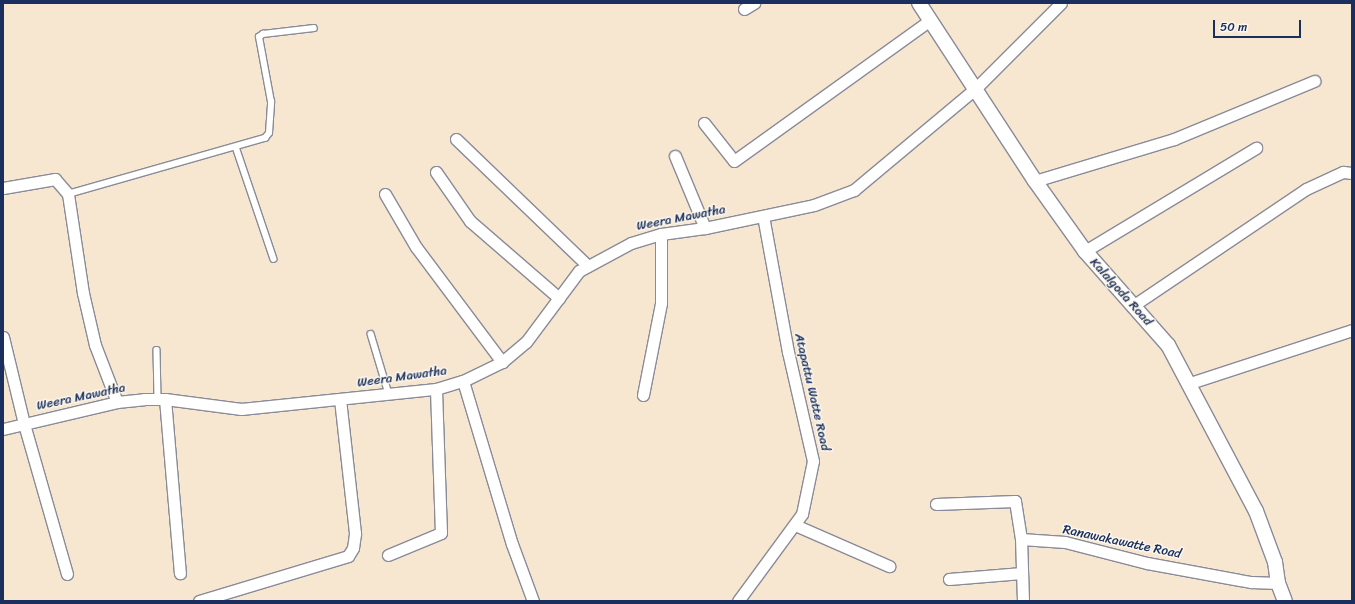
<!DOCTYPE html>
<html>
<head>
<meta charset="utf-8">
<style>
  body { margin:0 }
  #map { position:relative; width:1355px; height:604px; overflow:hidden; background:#f7e7d1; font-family:Sriracha,sans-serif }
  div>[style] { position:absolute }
  .roads { filter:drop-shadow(1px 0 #898b98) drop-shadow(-1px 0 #898b98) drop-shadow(0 1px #898b98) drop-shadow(0 -1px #898b98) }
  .service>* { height:5.5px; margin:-2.75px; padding:0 2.75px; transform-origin:2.75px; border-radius:2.75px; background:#fff }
  .minor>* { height:11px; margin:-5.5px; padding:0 5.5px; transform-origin:5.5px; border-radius:5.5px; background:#fff }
  .tertiary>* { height:14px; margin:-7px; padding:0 7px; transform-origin:7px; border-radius:7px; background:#fff }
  span { translate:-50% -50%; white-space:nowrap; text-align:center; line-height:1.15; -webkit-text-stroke:3px #fbf7ec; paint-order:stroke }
  .street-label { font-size:13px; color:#1b2f5e }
  .frame { position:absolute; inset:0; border:4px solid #1b2f5e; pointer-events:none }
  .scale { position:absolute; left:1213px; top:20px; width:88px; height:18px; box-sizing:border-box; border:2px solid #1b2f5e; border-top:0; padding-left:5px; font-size:12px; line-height:14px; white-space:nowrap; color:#1b2f5e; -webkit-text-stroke:3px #fbf7ec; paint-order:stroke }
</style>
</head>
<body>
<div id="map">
  <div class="roads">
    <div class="service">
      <i style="left:236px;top:147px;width:118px;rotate:71.3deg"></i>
      <i style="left:68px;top:194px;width:205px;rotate:-15.9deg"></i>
      <i style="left:265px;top:138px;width:6px;rotate:-51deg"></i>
      <i style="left:269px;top:133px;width:31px;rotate:-86deg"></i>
      <i style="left:271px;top:102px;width:66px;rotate:-100.5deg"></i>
      <i style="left:259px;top:37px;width:5px;rotate:-37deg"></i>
      <i style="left:263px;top:34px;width:51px;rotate:-6.7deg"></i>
      <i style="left:371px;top:334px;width:63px;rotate:73.3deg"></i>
      <i style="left:157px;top:350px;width:49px;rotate:88.8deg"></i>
    </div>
    <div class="minor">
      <i style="left:744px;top:9px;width:12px;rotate:-31deg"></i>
      <i style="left:704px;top:123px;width:48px;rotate:51.7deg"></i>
      <i style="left:734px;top:161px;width:241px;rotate:-35.7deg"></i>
      <i style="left:456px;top:139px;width:183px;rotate:43.9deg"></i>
      <i style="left:675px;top:156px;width:78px;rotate:67.4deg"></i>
      <i style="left:436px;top:172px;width:60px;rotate:55.2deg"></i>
      <i style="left:470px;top:221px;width:118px;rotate:40.9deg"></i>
      <i style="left:1035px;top:181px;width:145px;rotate:-16.8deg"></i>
      <i style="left:1174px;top:139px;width:152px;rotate:-22.5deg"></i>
      <i style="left:3px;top:188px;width:53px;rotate:-9.8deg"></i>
      <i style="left:55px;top:179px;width:20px;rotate:49deg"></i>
      <i style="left:68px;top:194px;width:100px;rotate:81.4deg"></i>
      <i style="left:83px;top:293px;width:53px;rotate:77deg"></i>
      <i style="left:95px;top:345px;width:61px;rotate:68.9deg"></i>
      <i style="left:385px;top:194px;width:61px;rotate:59.7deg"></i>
      <i style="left:416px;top:247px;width:144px;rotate:53.2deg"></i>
      <i style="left:1085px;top:251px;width:200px;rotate:-31.1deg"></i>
      <i style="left:1134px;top:305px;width:207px;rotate:-34deg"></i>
      <i style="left:1306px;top:189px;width:41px;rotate:-24.7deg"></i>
      <i style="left:1343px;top:172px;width:9px;rotate:6deg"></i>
      <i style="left:3px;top:337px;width:89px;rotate:76.4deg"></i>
      <i style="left:24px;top:424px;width:156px;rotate:74deg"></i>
      <i style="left:463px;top:381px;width:170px;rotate:73.3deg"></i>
      <i style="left:512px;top:544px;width:61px;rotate:69.8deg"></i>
      <i style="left:1190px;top:383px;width:170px;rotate:-18.1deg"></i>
      <i style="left:643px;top:395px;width:94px;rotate:-78.9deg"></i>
      <i style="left:661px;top:303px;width:69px;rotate:-90deg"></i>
      <i style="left:165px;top:399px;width:175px;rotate:85.1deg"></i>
      <i style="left:3px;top:429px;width:117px;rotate:-13.3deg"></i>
      <i style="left:117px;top:402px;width:27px;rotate:-6deg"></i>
      <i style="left:144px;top:399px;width:21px"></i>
      <i style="left:165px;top:399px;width:77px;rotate:7.5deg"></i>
      <i style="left:241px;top:409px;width:196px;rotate:-5.9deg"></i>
      <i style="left:436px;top:389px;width:28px;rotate:-17deg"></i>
      <i style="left:463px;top:381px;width:43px;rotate:-26deg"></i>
      <i style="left:502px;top:362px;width:31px;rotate:-40deg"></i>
      <i style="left:526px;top:342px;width:89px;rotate:-53.3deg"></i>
      <i style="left:579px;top:271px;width:59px;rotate:-28.3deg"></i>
      <i style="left:631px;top:243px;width:31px;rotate:-17deg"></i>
      <i style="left:661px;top:234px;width:44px;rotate:-7.8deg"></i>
      <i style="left:705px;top:228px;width:111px;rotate:-11.9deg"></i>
      <i style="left:814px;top:205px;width:43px;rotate:-20.6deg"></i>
      <i style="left:854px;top:190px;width:159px;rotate:-39.9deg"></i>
      <i style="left:976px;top:88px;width:120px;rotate:-45deg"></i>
      <i style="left:936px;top:504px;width:79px;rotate:-2.2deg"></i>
      <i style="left:1015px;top:501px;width:38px;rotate:81deg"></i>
      <i style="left:795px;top:525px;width:103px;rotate:23.6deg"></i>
      <i style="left:388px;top:555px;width:57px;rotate:-22.5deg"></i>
      <i style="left:441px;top:533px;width:144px;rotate:-92deg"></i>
      <i style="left:949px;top:579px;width:73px;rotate:-4.7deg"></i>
      <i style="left:199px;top:601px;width:156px;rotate:-16.8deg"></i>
      <i style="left:348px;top:556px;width:9px;rotate:-58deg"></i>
      <i style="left:353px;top:548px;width:15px;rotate:-82deg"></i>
      <i style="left:355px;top:533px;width:134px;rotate:-96.4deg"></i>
      <i style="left:738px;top:601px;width:108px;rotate:-53.7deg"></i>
      <i style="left:802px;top:514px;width:54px;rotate:-78.3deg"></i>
      <i style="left:813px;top:461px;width:112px;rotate:-102.9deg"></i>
      <i style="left:788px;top:352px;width:138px;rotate:-100.4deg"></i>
      <i style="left:1023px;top:601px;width:62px;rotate:-91.8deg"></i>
      <i style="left:1021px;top:539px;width:44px;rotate:3.9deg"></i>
      <i style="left:1065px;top:542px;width:85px;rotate:14.4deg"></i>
      <i style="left:1147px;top:563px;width:106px;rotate:10.4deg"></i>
      <i style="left:1251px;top:582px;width:27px;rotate:2deg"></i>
    </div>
    <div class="tertiary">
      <i style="left:919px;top:3px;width:212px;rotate:56.9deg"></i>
      <i style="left:1035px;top:181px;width:86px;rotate:54.5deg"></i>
      <i style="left:1085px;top:251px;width:125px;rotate:48.6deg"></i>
      <i style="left:1168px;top:345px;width:188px;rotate:62.1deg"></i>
      <i style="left:1256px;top:511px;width:54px;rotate:69.6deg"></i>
      <i style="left:1275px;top:562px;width:21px;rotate:82deg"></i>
      <i style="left:1278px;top:583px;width:19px;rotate:69deg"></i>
    </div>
  </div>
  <div class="street-label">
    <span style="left:681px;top:218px;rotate:-11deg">Weera Mawatha</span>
    <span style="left:1121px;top:292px;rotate:48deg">Kalalgoda Road</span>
    <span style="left:402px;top:377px;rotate:-8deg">Weera Mawatha</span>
    <span style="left:812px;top:392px;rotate:77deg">Atapattu Watte Road</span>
    <span style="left:81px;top:397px;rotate:-12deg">Weera Mawatha</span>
    <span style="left:1122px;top:542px;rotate:12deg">Ranawakawatte Road</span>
  </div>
  <div class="frame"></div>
  <div class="scale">50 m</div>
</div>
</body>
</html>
